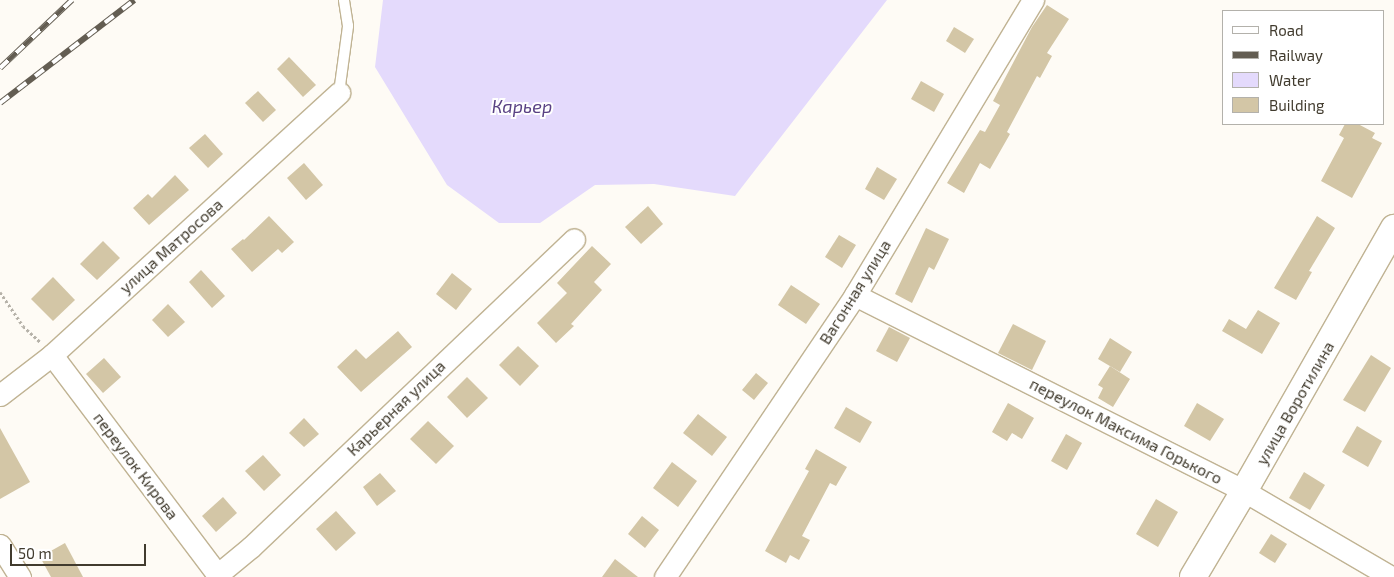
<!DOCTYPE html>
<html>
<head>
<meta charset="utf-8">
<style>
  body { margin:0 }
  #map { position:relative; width:1394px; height:577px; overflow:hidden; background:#fefbf5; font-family:"Exo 2",sans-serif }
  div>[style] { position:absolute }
  .water>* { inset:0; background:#e4dafc }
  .building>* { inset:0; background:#d3c6a6 }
  .path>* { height:3px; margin-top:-1.5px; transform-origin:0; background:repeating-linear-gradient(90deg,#b6b2a9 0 2.5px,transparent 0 5px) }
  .roads { filter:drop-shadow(1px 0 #c0b393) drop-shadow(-1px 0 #c0b393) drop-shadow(0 1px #c0b393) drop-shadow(0 -1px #c0b393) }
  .service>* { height:10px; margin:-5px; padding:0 5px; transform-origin:5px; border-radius:5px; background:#fff }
  .minor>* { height:21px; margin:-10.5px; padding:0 10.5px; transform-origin:10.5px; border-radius:10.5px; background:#fff }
  .tertiary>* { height:26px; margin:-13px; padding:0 13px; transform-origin:13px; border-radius:13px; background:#fff }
  .rail>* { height:5.5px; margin-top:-2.75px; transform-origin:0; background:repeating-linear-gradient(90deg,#fff 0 11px,#635d52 0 22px); box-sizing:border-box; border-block:1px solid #635d52 }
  span { translate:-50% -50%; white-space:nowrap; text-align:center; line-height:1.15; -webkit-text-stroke:4px #fff; paint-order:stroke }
  .street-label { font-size:16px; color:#413b2e }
  .water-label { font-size:18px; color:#594184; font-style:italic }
  .legend { position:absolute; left:1222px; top:10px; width:162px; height:115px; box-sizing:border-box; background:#fff; border:1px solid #b3b1ab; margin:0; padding:6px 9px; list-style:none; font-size:15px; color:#413b2e }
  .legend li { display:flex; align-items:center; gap:10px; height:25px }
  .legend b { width:25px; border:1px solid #b3b1ab }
  .scale { position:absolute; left:10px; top:544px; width:136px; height:22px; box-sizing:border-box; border:2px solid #413b2e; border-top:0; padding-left:6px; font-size:15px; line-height:18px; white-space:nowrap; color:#413b2e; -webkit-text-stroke:4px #fff; paint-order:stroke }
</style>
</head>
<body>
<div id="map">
  <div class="water">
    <i style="clip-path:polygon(383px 0,887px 0,735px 196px,654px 184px,595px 185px,540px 223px,499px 223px,447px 185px,375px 67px)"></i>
  </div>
  <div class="building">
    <i style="clip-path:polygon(1047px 5px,1069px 19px,1047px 53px,1052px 56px,1040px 78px,1037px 76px,1007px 132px,1010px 134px,990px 169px,980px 163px,964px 193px,947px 183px,980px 130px,985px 132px,1000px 105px,993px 101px,1032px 27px)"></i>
    <i style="clip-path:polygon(954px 27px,974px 39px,965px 53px,946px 41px)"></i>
    <i style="clip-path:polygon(289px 57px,316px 85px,303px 97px,277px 69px)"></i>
    <i style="clip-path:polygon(921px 81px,944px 94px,934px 112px,911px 99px)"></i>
    <i style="clip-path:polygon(258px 91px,276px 110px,263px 122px,245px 103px)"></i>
    <i style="clip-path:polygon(1345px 124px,1358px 124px,1375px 133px,1372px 138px,1382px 143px,1352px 198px,1321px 181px,1344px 138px,1339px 135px)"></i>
    <i style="clip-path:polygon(205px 134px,223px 154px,208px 168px,189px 148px)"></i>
    <i style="clip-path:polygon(304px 163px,323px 185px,306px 200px,287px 178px)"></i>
    <i style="clip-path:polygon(877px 167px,897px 179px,884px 200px,865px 189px)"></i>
    <i style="clip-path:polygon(175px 175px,189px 190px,149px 225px,133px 208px,148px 194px,152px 198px)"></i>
    <i style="clip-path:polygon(648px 206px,663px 224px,641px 244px,625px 227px)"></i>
    <i style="clip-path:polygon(269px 216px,294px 242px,282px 253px,278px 249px,252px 272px,231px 249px,243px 239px,244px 240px)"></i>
    <i style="clip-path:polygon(1317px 216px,1335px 228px,1309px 271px,1312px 272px,1296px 300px,1274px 288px)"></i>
    <i style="clip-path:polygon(926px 228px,949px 239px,934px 270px,929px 267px,912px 303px,895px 294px)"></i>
    <i style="clip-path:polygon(839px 235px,856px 245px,842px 268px,825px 257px)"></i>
    <i style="clip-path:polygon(103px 241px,120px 258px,97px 280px,80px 264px)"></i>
    <i style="clip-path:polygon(592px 246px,611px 264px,594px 282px,602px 290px,571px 324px,574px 326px,556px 343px,537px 323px,567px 293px,557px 283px)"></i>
    <i style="clip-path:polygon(201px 270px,225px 296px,212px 308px,189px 282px)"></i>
    <i style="clip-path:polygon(452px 273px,472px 289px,456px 310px,436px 294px)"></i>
    <i style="clip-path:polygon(53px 277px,75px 300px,53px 321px,31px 299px)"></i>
    <i style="clip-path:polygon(791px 285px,820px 304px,806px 324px,778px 305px)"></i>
    <i style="clip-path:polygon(168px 304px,185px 322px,168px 337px,152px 320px)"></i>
    <i style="clip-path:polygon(1258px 310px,1280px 323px,1262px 354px,1222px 331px,1229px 319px,1246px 329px)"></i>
    <i style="clip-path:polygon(1013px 324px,1046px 341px,1032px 370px,998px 353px)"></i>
    <i style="clip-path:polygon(889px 327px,910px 338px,897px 362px,876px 351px)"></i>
    <i style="clip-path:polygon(398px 331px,412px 347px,361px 392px,337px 367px,356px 349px,366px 359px)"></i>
    <i style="clip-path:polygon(1110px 338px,1132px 352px,1120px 372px,1098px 359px)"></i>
    <i style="clip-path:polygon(518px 346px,539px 366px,520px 386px,499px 365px)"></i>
    <i style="clip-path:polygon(1371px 355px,1391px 368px,1365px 412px,1343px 400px)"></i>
    <i style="clip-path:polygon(104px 358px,121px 377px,103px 393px,86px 374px)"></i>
    <i style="clip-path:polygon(1110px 366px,1130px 379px,1113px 407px,1098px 398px,1103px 388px,1098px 385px)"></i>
    <i style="clip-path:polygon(756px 373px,768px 383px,754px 400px,742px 390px)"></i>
    <i style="clip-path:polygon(467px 377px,488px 398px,467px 418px,447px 397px)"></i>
    <i style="clip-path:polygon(1008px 403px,1034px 418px,1022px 439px,1012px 433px,1007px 441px,992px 432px)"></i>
    <i style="clip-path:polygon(1197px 403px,1224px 419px,1210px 441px,1184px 426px)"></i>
    <i style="clip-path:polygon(846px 407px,872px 422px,860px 443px,834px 428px)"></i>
    <i style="clip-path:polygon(698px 414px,727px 437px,712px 456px,683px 433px)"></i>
    <i style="clip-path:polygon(304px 418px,319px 434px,304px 447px,289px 433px)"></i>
    <i style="clip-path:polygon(428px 421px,454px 446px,436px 464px,410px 439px)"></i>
    <i style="clip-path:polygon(1357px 426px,1382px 441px,1368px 467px,1342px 452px)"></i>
    <i style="clip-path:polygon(0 428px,30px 482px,0 499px)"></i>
    <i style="clip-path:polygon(1066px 434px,1082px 443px,1067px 470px,1051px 461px)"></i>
    <i style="clip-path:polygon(816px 449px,847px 467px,836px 486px,830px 483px,802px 536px,810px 540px,799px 560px,790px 555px,786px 563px,765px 551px,809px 471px,805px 469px)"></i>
    <i style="clip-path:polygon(263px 455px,281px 475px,264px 491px,245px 471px)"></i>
    <i style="clip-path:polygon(672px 462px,697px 481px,678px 507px,653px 488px)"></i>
    <i style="clip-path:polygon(1304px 472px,1325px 485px,1310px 510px,1289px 498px)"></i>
    <i style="clip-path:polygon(380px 473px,396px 491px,377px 506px,363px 487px)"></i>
    <i style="clip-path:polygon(223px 497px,237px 513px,216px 532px,202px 516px)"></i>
    <i style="clip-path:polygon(1156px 499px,1178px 512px,1158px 547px,1136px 534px)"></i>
    <i style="clip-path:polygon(336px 511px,356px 533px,336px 551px,316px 529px)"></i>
    <i style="clip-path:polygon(642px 516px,659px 530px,645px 548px,628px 534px)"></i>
    <i style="clip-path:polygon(1271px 534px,1287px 544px,1275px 563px,1259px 553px)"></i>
    <i style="clip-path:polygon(65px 543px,83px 577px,51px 577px,40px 557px)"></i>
    <i style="clip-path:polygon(615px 559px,638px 577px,602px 577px)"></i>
  </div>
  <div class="path">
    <i style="left:0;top:292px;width:41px;rotate:55.9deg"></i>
    <i style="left:23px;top:326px;width:23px;rotate:43deg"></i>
  </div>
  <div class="roads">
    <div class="service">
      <i style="left:339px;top:93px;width:68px;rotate:-82.3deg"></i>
      <i style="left:348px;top:26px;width:26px;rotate:-99deg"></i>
    </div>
    <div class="minor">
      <i style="left:855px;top:295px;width:436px;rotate:26.7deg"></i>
      <i style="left:1244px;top:491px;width:170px;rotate:30.3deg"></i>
      <i style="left:52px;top:355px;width:278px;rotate:53deg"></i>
      <i style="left:0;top:395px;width:66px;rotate:-37.6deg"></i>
      <i style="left:52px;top:355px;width:389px;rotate:-42.4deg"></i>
      <i style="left:0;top:545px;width:38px;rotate:58deg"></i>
      <i style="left:217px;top:575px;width:44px;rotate:-39.5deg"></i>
      <i style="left:251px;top:547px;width:446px;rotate:-43.6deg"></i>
      <i style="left:665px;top:577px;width:340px;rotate:-56deg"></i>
      <i style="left:855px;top:295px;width:345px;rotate:-58.9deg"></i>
    </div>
    <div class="tertiary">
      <i style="left:1193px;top:577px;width:100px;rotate:-59.3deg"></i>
      <i style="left:1244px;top:491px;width:303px;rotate:-60.3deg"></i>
    </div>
  </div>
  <div class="rail">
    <i style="left:0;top:68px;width:99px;rotate:-43.4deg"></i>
    <i style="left:0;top:103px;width:169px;rotate:-37.5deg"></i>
  </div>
  <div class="street-label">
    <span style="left:171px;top:246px;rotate:-42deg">улица Матросова</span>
    <span style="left:855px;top:292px;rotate:-58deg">Вагонная улица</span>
    <span style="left:1295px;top:403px;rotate:-60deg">улица Воротилина</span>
    <span style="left:396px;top:408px;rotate:-44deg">Карьерная улица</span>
    <span style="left:1126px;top:431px;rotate:27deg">переулок Максима Горького</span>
    <span style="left:136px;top:466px;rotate:53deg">переулок Кирова</span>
  </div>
  <div class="water-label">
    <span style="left:522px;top:106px">Карьер</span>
  </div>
  <ul class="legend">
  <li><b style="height:6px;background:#fff"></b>Road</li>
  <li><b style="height:6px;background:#635d52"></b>Railway</li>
  <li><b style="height:14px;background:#e4dafc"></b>Water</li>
  <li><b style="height:14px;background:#d3c6a6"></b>Building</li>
  </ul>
  <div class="scale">50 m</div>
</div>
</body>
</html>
